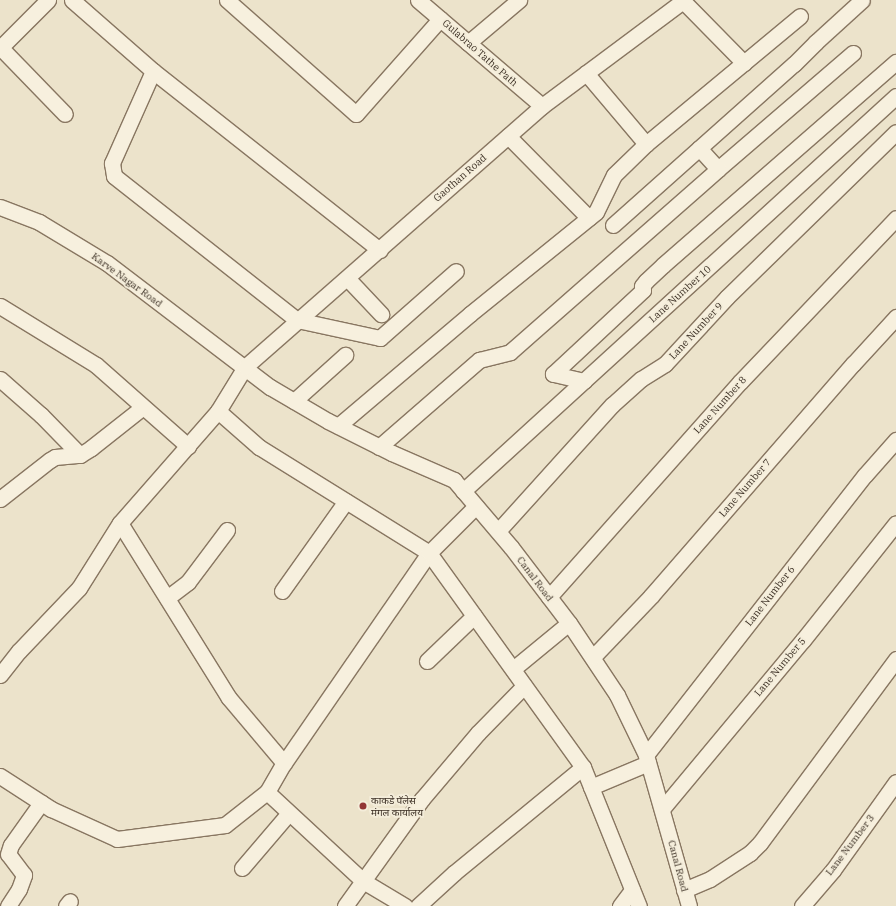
<!DOCTYPE html>
<html>
<head>
<meta charset="utf-8">
<style>
  body { margin:0 }
  #map { position:relative; width:896px; height:906px; overflow:hidden; background:#ece3cb; font-family:"IBM Plex Serif","Noto Sans Devanagari",serif }
  div>[style] { position:absolute }
  .roads { filter:drop-shadow(1px 0 #887661) drop-shadow(-1px 0 #887661) drop-shadow(0 1px #887661) drop-shadow(0 -1px #887661) }
  .minor>* { height:15px; margin:-7.5px; padding:0 7.5px; transform-origin:7.5px; border-radius:7.5px; background:#f7f0de }
  .dots>* { width:11px; height:11px; translate:-50% -50%; box-sizing:border-box; border:2px solid #f4edda; border-radius:50% }
  span { translate:-50% -50%; white-space:nowrap; text-align:center; line-height:1.15; -webkit-text-stroke:3.5px #f4edda; paint-order:stroke }
  .street-label { font-size:10px; color:#3a2e23 }
  .poi-label { font-size:10px; color:#3a2e23 }
  .left { translate:0 -50%; text-align:left }
</style>
</head>
<body>
<div id="map">
  <div class="roads">
    <div class="minor">
      <i style="left:72px;top:0;width:108px;rotate:41.2deg"></i>
      <i style="left:153px;top:71px;width:289px;rotate:38.3deg"></i>
      <i style="left:227px;top:0;width:172px;rotate:41.5deg"></i>
      <i style="left:356px;top:114px;width:127px;rotate:-48.5deg"></i>
      <i style="left:418px;top:0;width:163px;rotate:40.5deg"></i>
      <i style="left:683px;top:1px;width:87px;rotate:45.5deg"></i>
      <i style="left:468px;top:43px;width:67px;rotate:-40.1deg"></i>
      <i style="left:0;top:47px;width:93px;rotate:45.9deg"></i>
      <i style="left:0;top:48px;width:68px;rotate:-45deg"></i>
      <i style="left:153px;top:71px;width:101px;rotate:114deg"></i>
      <i style="left:112px;top:163px;width:13px;rotate:81deg"></i>
      <i style="left:114px;top:176px;width:233px;rotate:38.2deg"></i>
      <i style="left:297px;top:320px;width:85px;rotate:12.2deg"></i>
      <i style="left:380px;top:338px;width:101px;rotate:-41.4deg"></i>
      <i style="left:586px;top:73px;width:93px;rotate:49.8deg"></i>
      <i style="left:508px;top:136px;width:115px;rotate:45.4deg"></i>
      <i style="left:718px;top:169px;width:178px;rotate:-40.7deg"></i>
      <i style="left:0;top:207px;width:42px;rotate:21deg"></i>
      <i style="left:39px;top:222px;width:79px;rotate:31.1deg"></i>
      <i style="left:107px;top:263px;width:205px;rotate:37.3deg"></i>
      <i style="left:270px;top:387px;width:67px;rotate:30.4deg"></i>
      <i style="left:328px;top:421px;width:72px;rotate:26.6deg"></i>
      <i style="left:392px;top:453px;width:68px;rotate:23.5deg"></i>
      <i style="left:454px;top:480px;width:88px;rotate:49.6deg"></i>
      <i style="left:511px;top:547px;width:96px;rotate:52.7deg"></i>
      <i style="left:569px;top:623px;width:87px;rotate:56.3deg"></i>
      <i style="left:617px;top:695px;width:67px;rotate:64.2deg"></i>
      <i style="left:646px;top:755px;width:157px;rotate:74.1deg"></i>
      <i style="left:613px;top:225px;width:242px;rotate:-41.7deg"></i>
      <i style="left:794px;top:64px;width:31px;rotate:-45deg"></i>
      <i style="left:816px;top:42px;width:62px;rotate:-42.4deg"></i>
      <i style="left:347px;top:278px;width:50px;rotate:46.6deg"></i>
      <i style="left:0;top:306px;width:113px;rotate:31.6deg"></i>
      <i style="left:96px;top:365px;width:123px;rotate:41.4deg"></i>
      <i style="left:0;top:379px;width:55px;rotate:41.3deg"></i>
      <i style="left:41px;top:415px;width:56px;rotate:45.7deg"></i>
      <i style="left:584px;top:381px;width:32px;rotate:-167deg"></i>
      <i style="left:553px;top:374px;width:123px;rotate:-43deg"></i>
      <i style="left:643px;top:290px;width:4px;rotate:-104deg"></i>
      <i style="left:642px;top:286px;width:6px;rotate:-51deg"></i>
      <i style="left:646px;top:281px;width:23px;rotate:-43deg"></i>
      <i style="left:663px;top:265px;width:309px;rotate:-41.1deg"></i>
      <i style="left:294px;top:401px;width:69px;rotate:-42deg"></i>
      <i style="left:218px;top:411px;width:55px;rotate:41.3deg"></i>
      <i style="left:259px;top:447px;width:200px;rotate:31.9deg"></i>
      <i style="left:429px;top:553px;width:264px;rotate:54.3deg"></i>
      <i style="left:583px;top:767px;width:150px;rotate:68.1deg"></i>
      <i style="left:338px;top:426px;width:173px;rotate:-40.3deg"></i>
      <i style="left:470px;top:314px;width:162px;rotate:-39deg"></i>
      <i style="left:596px;top:212px;width:41px;rotate:-64.1deg"></i>
      <i style="left:614px;top:175px;width:45px;rotate:-44.1deg"></i>
      <i style="left:646px;top:144px;width:200px;rotate:-39.7deg"></i>
      <i style="left:379px;top:447px;width:133px;rotate:-41deg"></i>
      <i style="left:479px;top:360px;width:32px;rotate:-14deg"></i>
      <i style="left:510px;top:352px;width:277px;rotate:-41.3deg"></i>
      <i style="left:718px;top:169px;width:28px;rotate:-132deg"></i>
      <i style="left:463px;top:491px;width:586px;rotate:-42.37deg"></i>
      <i style="left:0;top:499px;width:63px;rotate:-38deg"></i>
      <i style="left:50px;top:460px;width:6px;rotate:-31deg"></i>
      <i style="left:55px;top:457px;width:25px;rotate:-5deg"></i>
      <i style="left:80px;top:455px;width:13px;rotate:-32deg"></i>
      <i style="left:91px;top:448px;width:66px;rotate:-38.3deg"></i>
      <i style="left:120px;top:523px;width:206px;rotate:58.1deg"></i>
      <i style="left:229px;top:698px;width:85px;rotate:49.8deg"></i>
      <i style="left:498px;top:531px;width:170px;rotate:-47.9deg"></i>
      <i style="left:612px;top:405px;width:39px;rotate:-42deg"></i>
      <i style="left:641px;top:379px;width:28px;rotate:-32deg"></i>
      <i style="left:665px;top:364px;width:91px;rotate:-47.2deg"></i>
      <i style="left:727px;top:297px;width:236px;rotate:-44.3deg"></i>
      <i style="left:282px;top:591px;width:110px;rotate:-54.6deg"></i>
      <i style="left:549px;top:597px;width:288px;rotate:-48.4deg"></i>
      <i style="left:740px;top:382px;width:226px;rotate:-46.4deg"></i>
      <i style="left:167px;top:598px;width:26px;rotate:-37deg"></i>
      <i style="left:188px;top:582px;width:65px;rotate:-53.1deg"></i>
      <i style="left:593px;top:657px;width:84px;rotate:-46.4deg"></i>
      <i style="left:651px;top:596px;width:308px;rotate:-49deg"></i>
      <i style="left:853px;top:364px;width:64px;rotate:-47.5deg"></i>
      <i style="left:427px;top:661px;width:65px;rotate:-43.8deg"></i>
      <i style="left:513px;top:669px;width:72px;rotate:-39.4deg"></i>
      <i style="left:0;top:675px;width:31px;rotate:-52deg"></i>
      <i style="left:19px;top:651px;width:87px;rotate:-46.4deg"></i>
      <i style="left:79px;top:588px;width:77px;rotate:-57.8deg"></i>
      <i style="left:120px;top:523px;width:149px;rotate:-48.8deg"></i>
      <i style="left:218px;top:411px;width:52px;rotate:-58.5deg"></i>
      <i style="left:245px;top:367px;width:395px;rotate:-41.3deg"></i>
      <i style="left:542px;top:106px;width:177px;rotate:-36.7deg"></i>
      <i style="left:646px;top:755px;width:355px;rotate:-52deg"></i>
      <i style="left:865px;top:475px;width:47px;rotate:-48.5deg"></i>
      <i style="left:0;top:776px;width:61px;rotate:32.9deg"></i>
      <i style="left:51px;top:809px;width:72px;rotate:24.4deg"></i>
      <i style="left:117px;top:839px;width:109px;rotate:-7.4deg"></i>
      <i style="left:225px;top:825px;width:53px;rotate:-38.2deg"></i>
      <i style="left:267px;top:792px;width:34px;rotate:-60deg"></i>
      <i style="left:284px;top:763px;width:255px;rotate:-55.4deg"></i>
      <i style="left:429px;top:553px;width:66px;rotate:-45deg"></i>
      <i style="left:591px;top:787px;width:62px;rotate:-22.8deg"></i>
      <i style="left:267px;top:792px;width:131px;rotate:42.8deg"></i>
      <i style="left:363px;top:881px;width:49px;rotate:30.8deg"></i>
      <i style="left:662px;top:809px;width:220px;rotate:-50.2deg"></i>
      <i style="left:803px;top:640px;width:149px;rotate:-51.5deg"></i>
      <i style="left:242px;top:868px;width:72px;rotate:-49.5deg"></i>
      <i style="left:684px;top:890px;width:28px;rotate:-23deg"></i>
      <i style="left:710px;top:879px;width:48px;rotate:-33deg"></i>
      <i style="left:750px;top:853px;width:14px;rotate:-45deg"></i>
      <i style="left:760px;top:843px;width:229px;rotate:-53.5deg"></i>
      <i style="left:8px;top:906px;width:20px;rotate:-57deg"></i>
      <i style="left:19px;top:889px;width:15px;rotate:-70deg"></i>
      <i style="left:24px;top:875px;width:26px;rotate:-127deg"></i>
      <i style="left:8px;top:854px;width:9px;rotate:-72deg"></i>
      <i style="left:11px;top:845px;width:52px;rotate:-54.5deg"></i>
      <i style="left:66px;top:906px;width:6px;rotate:-51deg"></i>
      <i style="left:345px;top:906px;width:132px;rotate:-54.3deg"></i>
      <i style="left:422px;top:799px;width:87px;rotate:-49.7deg"></i>
      <i style="left:478px;top:733px;width:66px;rotate:-45.6deg"></i>
      <i style="left:418px;top:906px;width:49px;rotate:-42.5deg"></i>
      <i style="left:454px;top:873px;width:167px;rotate:-39.4deg"></i>
      <i style="left:620px;top:906px;width:20px;rotate:-53deg"></i>
      <i style="left:802px;top:906px;width:48px;rotate:-49.3deg"></i>
      <i style="left:833px;top:870px;width:108px;rotate:-54.4deg"></i>
    </div>
  </div>
  <div class="dots">
    <i style="left:363px;top:806px;background:#923635"></i>
  </div>
  <div class="street-label">
    <span style="left:480px;top:53px;rotate:41deg">Gulabrao Tathe Path</span>
    <span style="left:460px;top:178px;rotate:-41deg">Gaothan Road</span>
    <span style="left:127px;top:280px;rotate:36deg">Karve Nagar Road</span>
    <span style="left:680px;top:294px;rotate:-42deg">Lane Number 10</span>
    <span style="left:696px;top:331px;rotate:-47deg">Lane Number 9</span>
    <span style="left:720px;top:405px;rotate:-48deg">Lane Number 8</span>
    <span style="left:745px;top:488px;rotate:-49deg">Lane Number 7</span>
    <span style="left:535px;top:579px;rotate:53deg">Canal Road</span>
    <span style="left:770px;top:596px;rotate:-52deg">Lane Number 6</span>
    <span style="left:780px;top:667px;rotate:-50deg">Lane Number 5</span>
    <span style="left:850px;top:845px;rotate:-53deg">Lane Number 3</span>
    <span style="left:678px;top:866px;rotate:75deg">Canal Road</span>
  </div>
  <div class="poi-label">
    <span class="left" style="left:371px;top:806px">काकडे पॅलेस<br>मंगल कार्यालय</span>
  </div>
</div>
</body>
</html>
